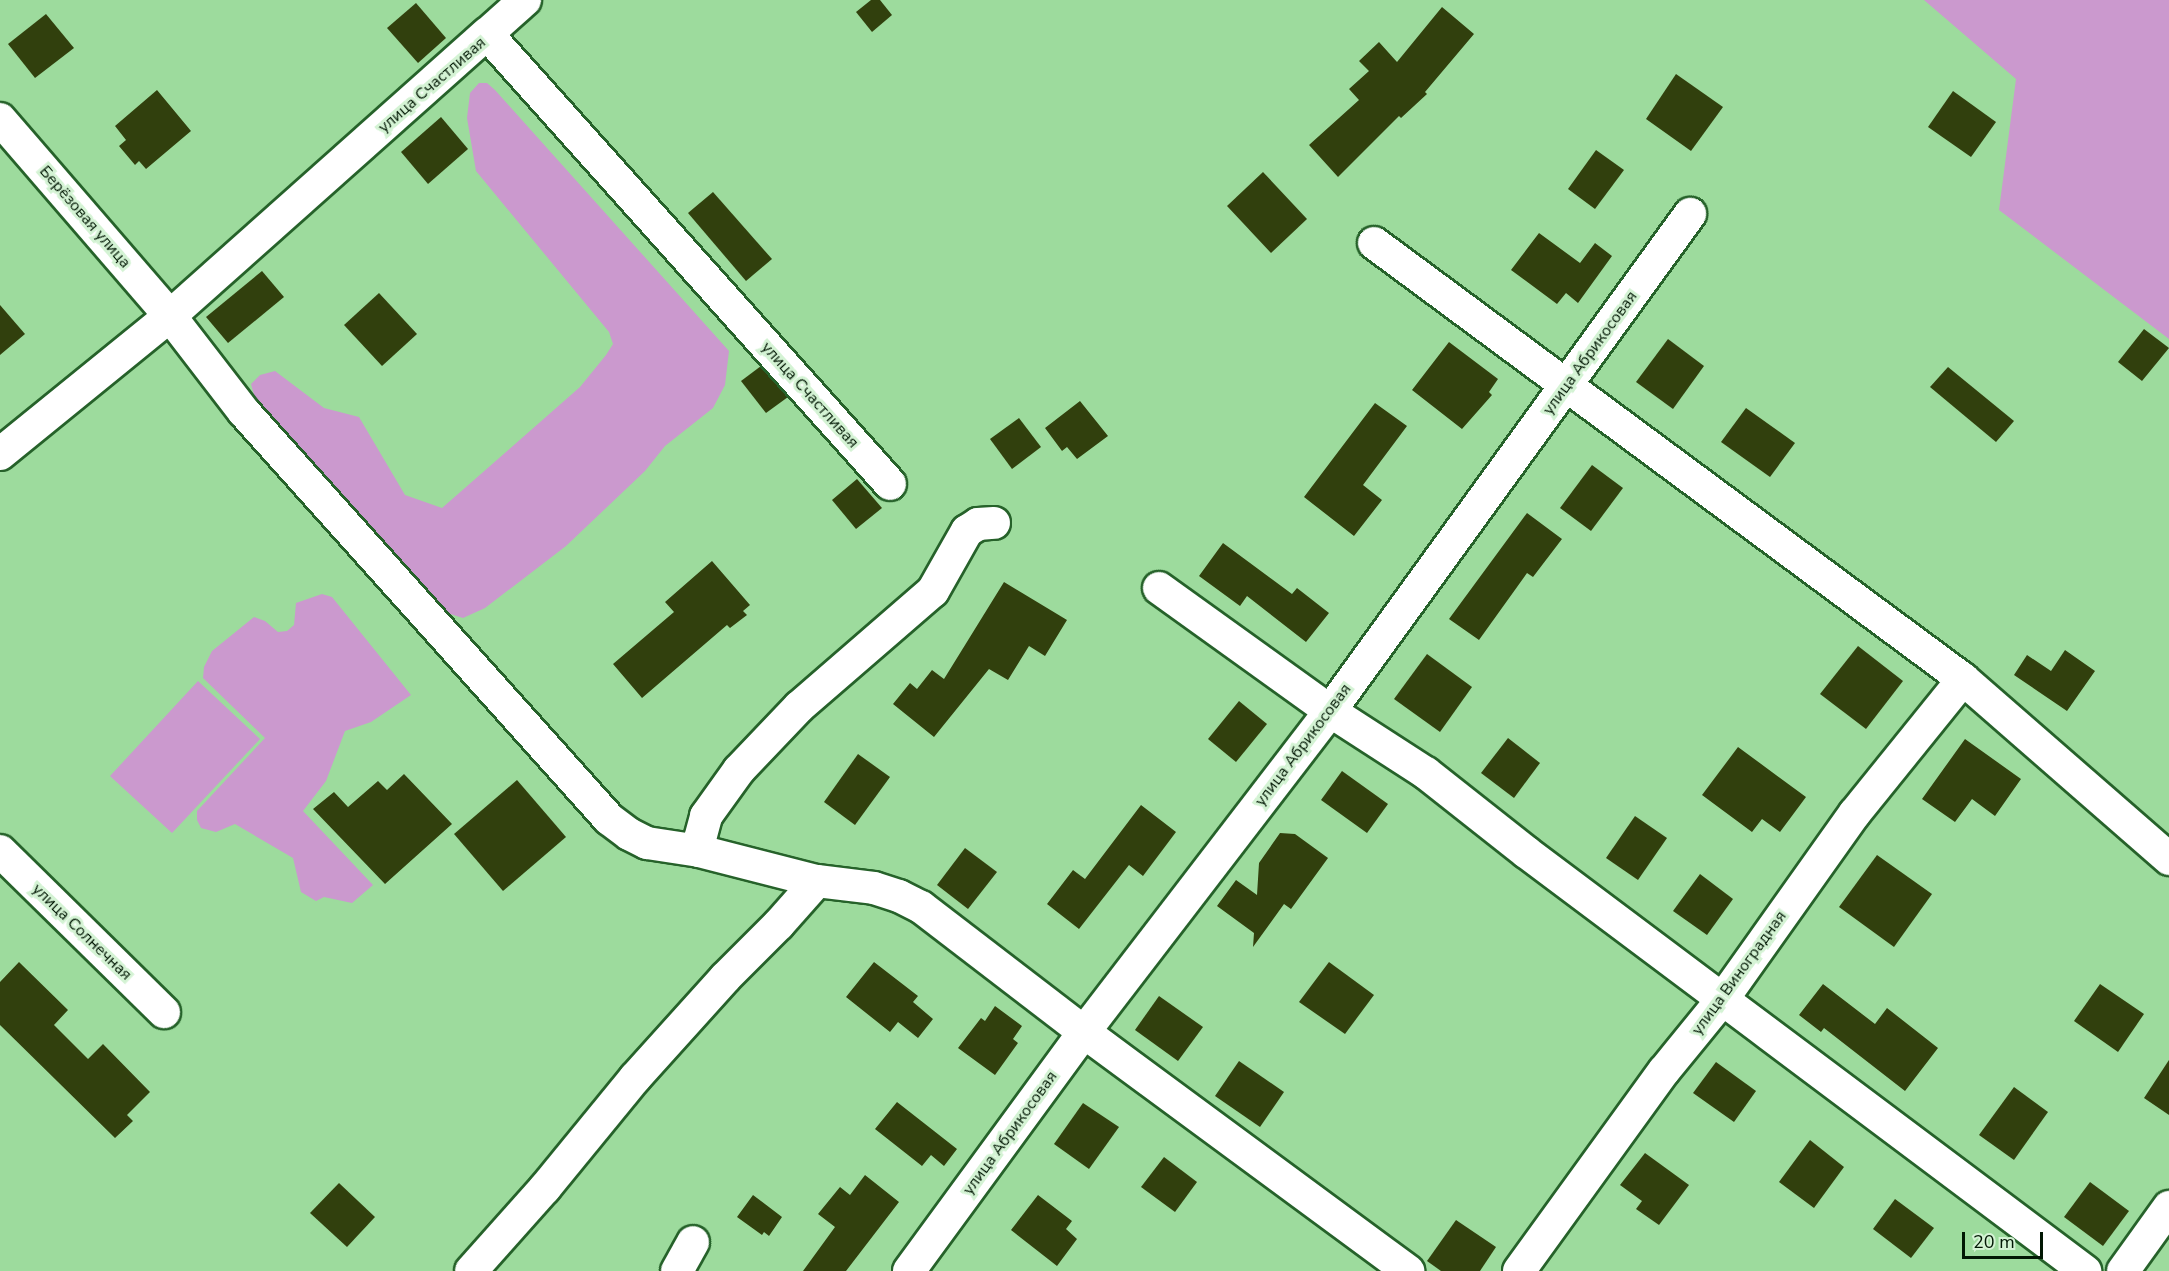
<!DOCTYPE html>
<html>
<head>
<meta charset="utf-8">
<style>
  body { margin:0 }
  #map { position:relative; width:2169px; height:1271px; overflow:hidden; background:#9ddb9d; font-family:"Nunito Sans",sans-serif }
  div>[style] { position:absolute }
  .green>* { inset:0; background:#cb99ce }
  .building>* { inset:0; background:#31400d }
  .roads { filter:drop-shadow(2px 0 #26622a) drop-shadow(-2px 0 #26622a) drop-shadow(0 2px #26622a) drop-shadow(0 -2px #26622a) }
  .minor>* { height:32px; margin:-16px; padding:0 16px; transform-origin:16px; border-radius:16px; background:#fff }
  span { translate:-50% -50%; white-space:nowrap; text-align:center; line-height:1.15; -webkit-text-stroke:6px #d4f3d4; paint-order:stroke }
  .street-label { font-size:16px; color:#011703 }
  .scale { position:absolute; left:1962px; top:1232px; width:81px; height:27px; box-sizing:border-box; border:3px solid #011703; border-top:0; padding-left:8px; font-size:18px; line-height:21px; white-space:nowrap; color:#011703; -webkit-text-stroke:4px #d4f3d4; paint-order:stroke }
</style>
</head>
<body>
<div id="map">
  <div class="green">
    <i style="clip-path:polygon(1924px 0,2169px 0,2169px 339px,1999px 210px,2016px 79px)"></i>
    <i style="clip-path:polygon(479px 83px,487px 83px,495px 90px,729px 351px,725px 385px,713px 408px,665px 446px,645px 471px,566px 546px,485px 608px,463px 618px,444px 612px,256px 402px,251px 384px,260px 375px,275px 371px,324px 408px,359px 417px,405px 495px,442px 508px,580px 387px,606px 355px,613px 344px,609px 332px,476px 171px,467px 118px,470px 93px)"></i>
    <i style="clip-path:polygon(322px 594px,332px 597px,411px 695px,371px 722px,345px 731px,326px 781px,303px 811px,373px 885px,352px 903px,324px 897px,316px 901px,301px 892px,293px 858px,235px 824px,216px 832px,201px 828px,197px 820px,197px 811px,265px 738px,203px 678px,204px 667px,212px 651px,254px 617px,265px 621px,278px 632px,287px 631px,294px 625px,296px 603px)"></i>
    <i style="clip-path:polygon(198px 681px,260px 739px,172px 833px,110px 776px)"></i>
  </div>
  <div class="building">
    <i style="clip-path:polygon(871px 0,880px 0,892px 15px,872px 32px,856px 12px)"></i>
    <i style="clip-path:polygon(416px 3px,446px 38px,418px 63px,387px 28px)"></i>
    <i style="clip-path:polygon(1442px 7px,1474px 34px,1425px 92px,1427px 94px,1401px 118px,1399px 116px,1338px 177px,1309px 145px,1359px 100px,1349px 89px,1369px 71px,1359px 61px,1379px 42px,1397px 62px)"></i>
    <i style="clip-path:polygon(46px 14px,74px 48px,35px 78px,8px 44px)"></i>
    <i style="clip-path:polygon(1676px 74px,1723px 107px,1691px 151px,1646px 119px)"></i>
    <i style="clip-path:polygon(157px 90px,191px 131px,146px 169px,139px 161px,135px 165px,119px 146px,126px 140px,115px 126px)"></i>
    <i style="clip-path:polygon(1953px 91px,1996px 122px,1971px 157px,1928px 127px)"></i>
    <i style="clip-path:polygon(441px 117px,468px 149px,428px 184px,401px 152px)"></i>
    <i style="clip-path:polygon(1596px 150px,1624px 170px,1595px 209px,1568px 189px)"></i>
    <i style="clip-path:polygon(1263px 172px,1307px 219px,1271px 253px,1227px 206px)"></i>
    <i style="clip-path:polygon(713px 192px,772px 259px,746px 281px,688px 213px)"></i>
    <i style="clip-path:polygon(1539px 233px,1580px 263px,1595px 243px,1612px 256px,1578px 303px,1566px 293px,1557px 304px,1511px 270px)"></i>
    <i style="clip-path:polygon(262px 271px,284px 297px,228px 343px,206px 317px)"></i>
    <i style="clip-path:polygon(379px 293px,417px 334px,382px 366px,344px 325px)"></i>
    <i style="clip-path:polygon(0 305px,25px 334px,0 355px)"></i>
    <i style="clip-path:polygon(2144px 329px,2169px 348px,2142px 381px,2118px 362px)"></i>
    <i style="clip-path:polygon(1668px 339px,1704px 366px,1673px 409px,1636px 382px)"></i>
    <i style="clip-path:polygon(1449px 342px,1498px 379px,1489px 392px,1492px 395px,1462px 429px,1412px 390px)"></i>
    <i style="clip-path:polygon(761px 366px,788px 397px,766px 413px,741px 381px)"></i>
    <i style="clip-path:polygon(1948px 367px,2014px 421px,1996px 442px,1930px 387px)"></i>
    <i style="clip-path:polygon(1080px 401px,1108px 436px,1077px 459px,1067px 447px,1062px 451px,1045px 428px)"></i>
    <i style="clip-path:polygon(1375px 403px,1407px 426px,1363px 485px,1382px 500px,1354px 536px,1304px 497px)"></i>
    <i style="clip-path:polygon(1746px 408px,1795px 443px,1770px 477px,1721px 442px)"></i>
    <i style="clip-path:polygon(1019px 418px,1041px 447px,1012px 469px,990px 439px)"></i>
    <i style="clip-path:polygon(1592px 465px,1623px 488px,1591px 531px,1560px 508px)"></i>
    <i style="clip-path:polygon(857px 479px,882px 508px,856px 529px,832px 500px)"></i>
    <i style="clip-path:polygon(1527px 513px,1562px 539px,1533px 577px,1527px 573px,1479px 640px,1449px 619px)"></i>
    <i style="clip-path:polygon(1223px 543px,1292px 594px,1297px 588px,1329px 613px,1306px 642px,1247px 596px,1240px 606px,1199px 576px)"></i>
    <i style="clip-path:polygon(712px 561px,750px 605px,743px 611px,747px 615px,730px 628px,727px 625px,642px 698px,613px 664px,674px 612px,665px 602px)"></i>
    <i style="clip-path:polygon(1004px 582px,1067px 620px,1045px 656px,1029px 646px,1008px 680px,989px 669px,934px 737px,893px 704px,910px 683px,917px 689px,932px 670px,944px 679px)"></i>
    <i style="clip-path:polygon(1858px 646px,1903px 681px,1866px 729px,1820px 694px)"></i>
    <i style="clip-path:polygon(2065px 650px,2095px 671px,2067px 711px,2014px 675px,2027px 655px,2051px 671px)"></i>
    <i style="clip-path:polygon(1427px 654px,1472px 687px,1440px 732px,1394px 699px)"></i>
    <i style="clip-path:polygon(1239px 701px,1267px 724px,1236px 762px,1208px 739px)"></i>
    <i style="clip-path:polygon(1508px 738px,1540px 763px,1514px 798px,1481px 773px)"></i>
    <i style="clip-path:polygon(1965px 739px,2021px 779px,1995px 816px,1972px 799px,1955px 822px,1922px 799px)"></i>
    <i style="clip-path:polygon(1738px 747px,1806px 797px,1780px 832px,1762px 819px,1752px 832px,1702px 795px)"></i>
    <i style="clip-path:polygon(858px 754px,890px 777px,855px 825px,824px 802px)"></i>
    <i style="clip-path:polygon(1342px 771px,1388px 804px,1367px 833px,1321px 800px)"></i>
    <i style="clip-path:polygon(404px 774px,452px 824px,385px 884px,313px 809px,334px 792px,348px 807px,378px 781px,387px 790px)"></i>
    <i style="clip-path:polygon(517px 780px,566px 837px,503px 891px,454px 834px)"></i>
    <i style="clip-path:polygon(1141px 805px,1176px 832px,1143px 876px,1129px 865px,1079px 929px,1047px 904px,1073px 870px,1085px 879px)"></i>
    <i style="clip-path:polygon(1635px 816px,1667px 838px,1638px 880px,1606px 858px)"></i>
    <i style="clip-path:polygon(1280px 833px,1295px 834px,1328px 858px,1291px 909px,1284px 904px,1253px 947px,1254px 933px,1217px 906px,1236px 880px,1257px 895px,1259px 863px)"></i>
    <i style="clip-path:polygon(965px 848px,997px 872px,968px 909px,937px 885px)"></i>
    <i style="clip-path:polygon(1877px 855px,1932px 894px,1894px 947px,1839px 907px)"></i>
    <i style="clip-path:polygon(1700px 874px,1733px 899px,1707px 935px,1673px 911px)"></i>
    <i style="clip-path:polygon(19px 962px,68px 1010px,54px 1025px,88px 1059px,103px 1044px,150px 1092px,127px 1115px,133px 1121px,115px 1138px,0 1025px,0 982px)"></i>
    <i style="clip-path:polygon(874px 962px,918px 996px,913px 1002px,933px 1019px,918px 1038px,898px 1022px,890px 1032px,846px 997px)"></i>
    <i style="clip-path:polygon(1329px 962px,1374px 995px,1345px 1034px,1299px 1002px)"></i>
    <i style="clip-path:polygon(1823px 984px,1875px 1024px,1887px 1008px,1938px 1048px,1905px 1091px,1824px 1028px,1821px 1032px,1799px 1015px)"></i>
    <i style="clip-path:polygon(2100px 984px,2144px 1014px,2118px 1052px,2074px 1021px)"></i>
    <i style="clip-path:polygon(1159px 996px,1203px 1027px,1178px 1061px,1135px 1030px)"></i>
    <i style="clip-path:polygon(995px 1006px,1022px 1026px,1013px 1039px,1018px 1043px,995px 1075px,958px 1048px,981px 1018px,985px 1021px)"></i>
    <i style="clip-path:polygon(2169px 1060px,2169px 1115px,2144px 1098px)"></i>
    <i style="clip-path:polygon(1239px 1061px,1284px 1092px,1260px 1127px,1215px 1096px)"></i>
    <i style="clip-path:polygon(1716px 1062px,1756px 1091px,1734px 1122px,1693px 1093px)"></i>
    <i style="clip-path:polygon(2014px 1087px,2048px 1112px,2014px 1160px,1979px 1135px)"></i>
    <i style="clip-path:polygon(897px 1102px,957px 1149px,944px 1166px,931px 1155px,922px 1166px,875px 1129px)"></i>
    <i style="clip-path:polygon(1083px 1103px,1119px 1127px,1089px 1169px,1054px 1144px)"></i>
    <i style="clip-path:polygon(1810px 1140px,1844px 1167px,1814px 1208px,1779px 1182px)"></i>
    <i style="clip-path:polygon(1645px 1153px,1689px 1185px,1659px 1225px,1636px 1209px,1642px 1201px,1620px 1185px)"></i>
    <i style="clip-path:polygon(1164px 1157px,1197px 1182px,1175px 1212px,1141px 1187px)"></i>
    <i style="clip-path:polygon(865px 1175px,899px 1202px,846px 1271px,803px 1271px,835px 1227px,818px 1214px,840px 1187px,850px 1195px)"></i>
    <i style="clip-path:polygon(2090px 1182px,2129px 1211px,2103px 1246px,2064px 1217px)"></i>
    <i style="clip-path:polygon(339px 1183px,375px 1217px,347px 1247px,310px 1213px)"></i>
    <i style="clip-path:polygon(753px 1195px,782px 1217px,769px 1236px,764px 1232px,762px 1235px,737px 1217px)"></i>
    <i style="clip-path:polygon(1038px 1195px,1072px 1221px,1066px 1229px,1077px 1239px,1057px 1266px,1011px 1230px)"></i>
    <i style="clip-path:polygon(1895px 1199px,1934px 1228px,1911px 1258px,1873px 1229px)"></i>
    <i style="clip-path:polygon(1456px 1220px,1496px 1247px,1480px 1271px,1441px 1271px,1427px 1261px)"></i>
  </div>
  <div class="roads">
    <div class="minor">
      <i style="left:487px;top:34px;width:51px;rotate:-41.8deg"></i>
      <i style="left:0;top:119px;width:260px;rotate:49.2deg"></i>
      <i style="left:170px;top:316px;width:121px;rotate:52.4deg"></i>
      <i style="left:244px;top:412px;width:547px;rotate:48.11deg"></i>
      <i style="left:609px;top:819px;width:25px;rotate:37deg"></i>
      <i style="left:629px;top:834px;width:20px;rotate:27deg"></i>
      <i style="left:647px;top:843px;width:53px;rotate:8.7deg"></i>
      <i style="left:699px;top:851px;width:122px;rotate:14.3deg"></i>
      <i style="left:817px;top:881px;width:57px;rotate:7deg"></i>
      <i style="left:874px;top:888px;width:26px;rotate:18deg"></i>
      <i style="left:899px;top:896px;width:25px;rotate:27deg"></i>
      <i style="left:921px;top:907px;width:205px;rotate:37.5deg"></i>
      <i style="left:1084px;top:1032px;width:403px;rotate:36.4deg"></i>
      <i style="left:1374px;top:243px;width:733px;rotate:36.51deg"></i>
      <i style="left:1963px;top:679px;width:274px;rotate:41.1deg"></i>
      <i style="left:0;top:454px;width:219px;rotate:-39.1deg"></i>
      <i style="left:170px;top:316px;width:424px;rotate:-41.7deg"></i>
      <i style="left:487px;top:34px;width:604px;rotate:48.15deg"></i>
      <i style="left:1159px;top:588px;width:211px;rotate:35.7deg"></i>
      <i style="left:1330px;top:711px;width:114px;rotate:32.9deg"></i>
      <i style="left:1426px;top:773px;width:127px;rotate:38.3deg"></i>
      <i style="left:1526px;top:852px;width:699px;rotate:36.85deg"></i>
      <i style="left:0;top:851px;width:230px;rotate:44.5deg"></i>
      <i style="left:699px;top:851px;width:12px;rotate:-85deg"></i>
      <i style="left:700px;top:839px;width:24px;rotate:-75deg"></i>
      <i style="left:706px;top:816px;width:57px;rotate:-54.3deg"></i>
      <i style="left:739px;top:770px;width:87px;rotate:-46.4deg"></i>
      <i style="left:799px;top:707px;width:177px;rotate:-40.9deg"></i>
      <i style="left:933px;top:591px;width:69px;rotate:-60.5deg"></i>
      <i style="left:967px;top:531px;width:13px;rotate:-32deg"></i>
      <i style="left:978px;top:524px;width:16px;rotate:-4deg"></i>
      <i style="left:471px;top:1271px;width:111px;rotate:-48.3deg"></i>
      <i style="left:545px;top:1188px;width:142px;rotate:-50.7deg"></i>
      <i style="left:635px;top:1078px;width:135px;rotate:-48deg"></i>
      <i style="left:725px;top:978px;width:76px;rotate:-45deg"></i>
      <i style="left:779px;top:924px;width:57px;rotate:-48.5deg"></i>
      <i style="left:677px;top:1271px;width:33px;rotate:-61deg"></i>
      <i style="left:909px;top:1271px;width:296px;rotate:-53.8deg"></i>
      <i style="left:1084px;top:1032px;width:404px;rotate:-52.5deg"></i>
      <i style="left:1330px;top:711px;width:614px;rotate:-54.08deg"></i>
      <i style="left:1519px;top:1271px;width:247px;rotate:-54.1deg"></i>
      <i style="left:1664px;top:1071px;width:92px;rotate:-50.8deg"></i>
      <i style="left:1722px;top:1000px;width:229px;rotate:-54.6deg"></i>
      <i style="left:1855px;top:813px;width:172px;rotate:-51.1deg"></i>
      <i style="left:2123px;top:1271px;width:79px;rotate:-54.3deg"></i>
    </div>
  </div>
  <div class="street-label">
    <span style="left:432px;top:85px;rotate:-41deg">улица Счастливая</span>
    <span style="left:85px;top:217px;rotate:49deg">Берёзовая улица</span>
    <span style="left:1590px;top:353px;rotate:-54deg">улица Абрикосовая</span>
    <span style="left:810px;top:395px;rotate:48deg">улица Счастливая</span>
    <span style="left:1303px;top:745px;rotate:-53deg">улица Абрикосовая</span>
    <span style="left:82px;top:932px;rotate:44deg">улица Солнечная</span>
    <span style="left:1739px;top:973px;rotate:-54deg">улица Виноградная</span>
    <span style="left:1010px;top:1133px;rotate:-54deg">улица Абрикосовая</span>
  </div>
  <div class="scale">20 m</div>
</div>
</body>
</html>
